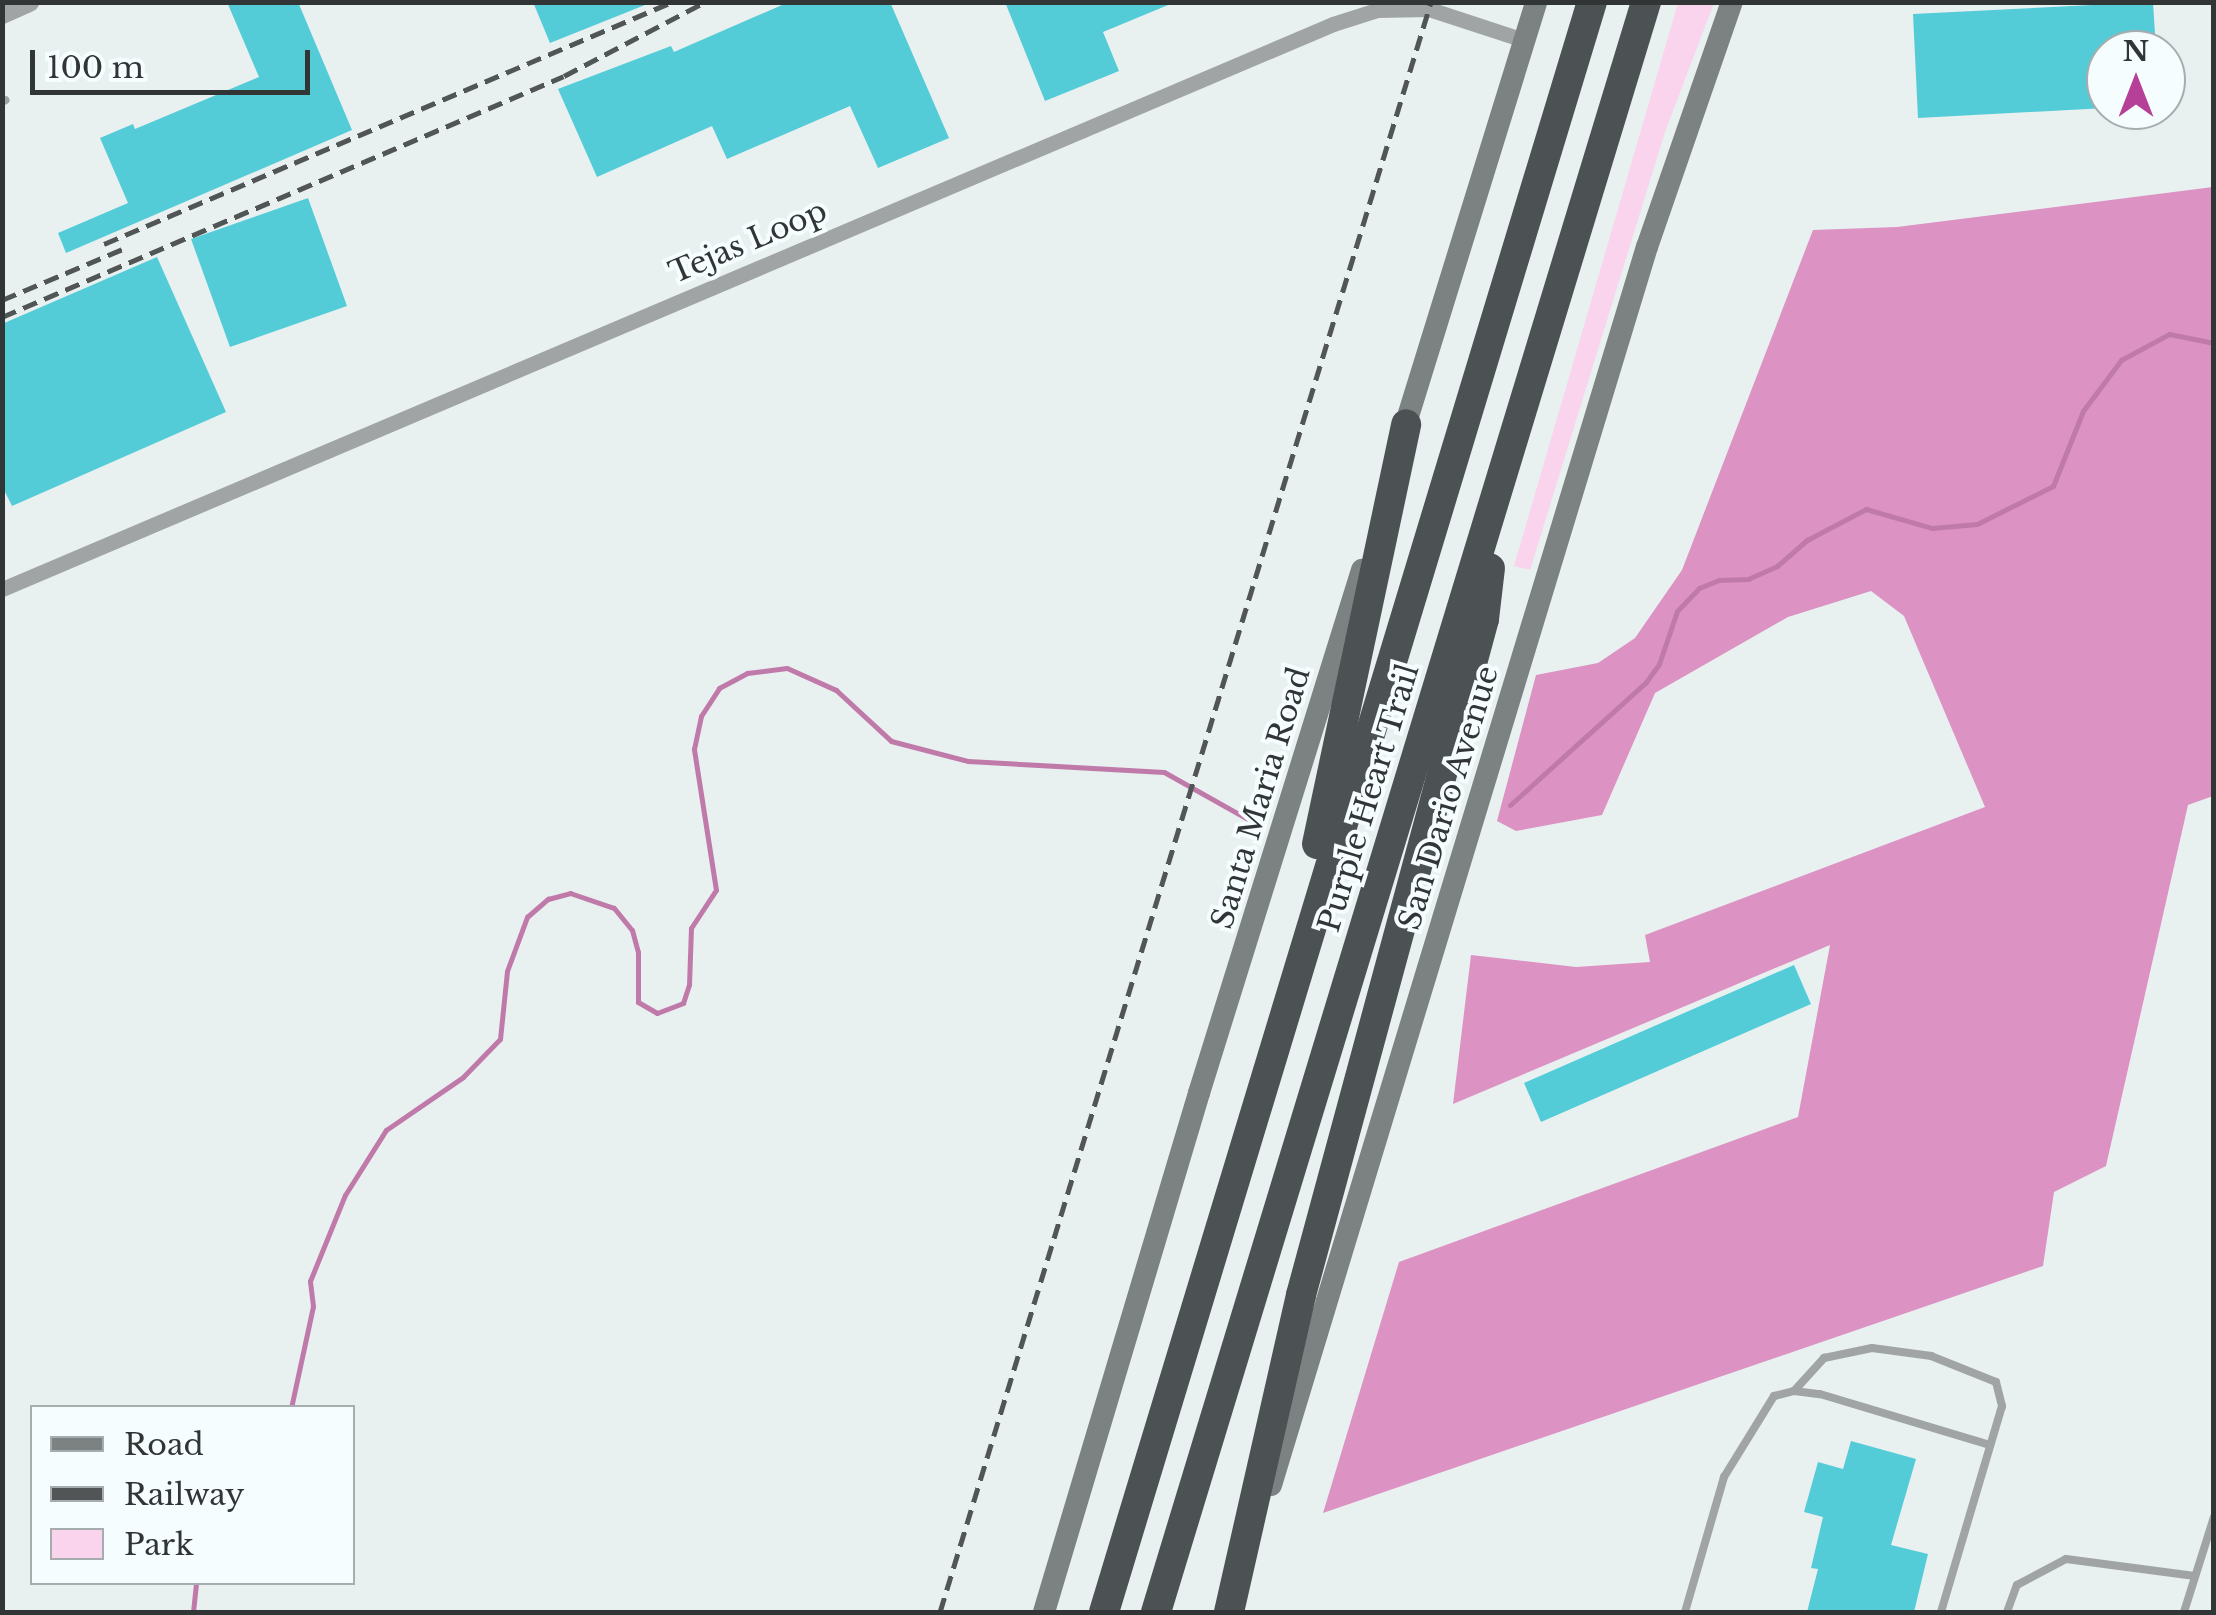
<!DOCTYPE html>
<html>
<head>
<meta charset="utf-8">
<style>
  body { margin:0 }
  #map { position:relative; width:2216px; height:1615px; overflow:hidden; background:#e8f0f0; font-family:"Libre Baskerville",serif }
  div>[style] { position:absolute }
  .green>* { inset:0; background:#fad4ec }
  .forest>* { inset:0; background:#dc93c4 }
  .stream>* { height:5px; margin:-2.5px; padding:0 2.5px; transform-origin:2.5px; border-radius:2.5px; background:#c07aaa }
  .building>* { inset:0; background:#54ccd8 }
  .service>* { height:8px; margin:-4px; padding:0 4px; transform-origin:4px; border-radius:4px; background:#a1a4a4 }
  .minor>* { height:15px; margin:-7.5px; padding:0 7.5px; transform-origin:7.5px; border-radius:7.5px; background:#a1a4a4 }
  .tertiary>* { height:20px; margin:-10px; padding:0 10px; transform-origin:10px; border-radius:10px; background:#a1a4a4 }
  .secondary>* { height:22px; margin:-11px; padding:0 11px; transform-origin:11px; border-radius:11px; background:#7c8181 }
  .motorway>* { height:30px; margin:-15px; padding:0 15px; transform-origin:15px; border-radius:15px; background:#4c5253 }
  .rail>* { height:5px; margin-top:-2.5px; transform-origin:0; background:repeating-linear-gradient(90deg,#515556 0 15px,transparent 0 23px) }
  span { translate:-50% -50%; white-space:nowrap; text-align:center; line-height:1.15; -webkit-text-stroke:8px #f5fdfe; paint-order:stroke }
  .street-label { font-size:30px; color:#323536 }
  .frame { position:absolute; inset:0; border:5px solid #323536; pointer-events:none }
  .legend { position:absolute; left:30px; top:1405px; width:325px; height:180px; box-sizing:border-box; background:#f5fdfe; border:2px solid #a7adae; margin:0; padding:12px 18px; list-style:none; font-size:30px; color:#323536 }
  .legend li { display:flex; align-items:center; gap:20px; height:50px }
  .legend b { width:50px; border:2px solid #a7adae }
  .north { position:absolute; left:2086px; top:30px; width:100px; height:100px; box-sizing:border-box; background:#f5fdfe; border:2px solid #a7adae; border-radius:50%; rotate:0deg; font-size:28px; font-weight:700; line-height:40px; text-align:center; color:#323536 }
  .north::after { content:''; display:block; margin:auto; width:35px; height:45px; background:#b64097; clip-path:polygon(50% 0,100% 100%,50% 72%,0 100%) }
  .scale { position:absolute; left:30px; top:50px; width:280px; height:45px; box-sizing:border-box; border:5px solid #323536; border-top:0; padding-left:12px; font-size:30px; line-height:35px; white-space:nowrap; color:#323536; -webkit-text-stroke:8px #f5fdfe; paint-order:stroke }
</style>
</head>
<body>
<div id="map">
  <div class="green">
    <i style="clip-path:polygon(1678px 3px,1714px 3px,1665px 132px,1530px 570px,1514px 566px)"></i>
  </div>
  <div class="forest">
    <i style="clip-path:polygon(2213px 187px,2213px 796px,2188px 805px,2106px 1166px,2054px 1192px,2043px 1266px,1323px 1513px,1399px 1262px,1798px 1117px,1830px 945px,1453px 1104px,1471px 955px,1576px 967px,1650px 962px,1645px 935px,1985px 807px,1904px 616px,1871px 591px,1788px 617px,1655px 693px,1602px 815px,1516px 831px,1497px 821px,1536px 675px,1598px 663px,1635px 638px,1682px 570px,1813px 230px,1897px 227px)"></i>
  </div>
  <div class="stream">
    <i style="left:1510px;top:805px;width:183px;rotate:-42.1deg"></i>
    <i style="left:1646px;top:682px;width:22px;rotate:-54deg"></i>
    <i style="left:1659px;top:664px;width:56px;rotate:-71.2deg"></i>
    <i style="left:1677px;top:611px;width:32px;rotate:-46deg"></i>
    <i style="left:1699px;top:588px;width:22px;rotate:-22deg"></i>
    <i style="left:1719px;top:580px;width:29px;rotate:-2deg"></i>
    <i style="left:1748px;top:579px;width:32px;rotate:-24deg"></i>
    <i style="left:1777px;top:566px;width:40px;rotate:-41deg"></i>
    <i style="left:1807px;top:540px;width:67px;rotate:-27.7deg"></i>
    <i style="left:1866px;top:509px;width:69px;rotate:16.1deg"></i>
    <i style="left:1932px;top:528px;width:45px;rotate:-5.1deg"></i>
    <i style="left:1977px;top:524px;width:85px;rotate:-26.6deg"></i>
    <i style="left:2053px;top:486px;width:81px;rotate:-68.2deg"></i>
    <i style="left:2083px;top:411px;width:64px;rotate:-53.3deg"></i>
    <i style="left:2121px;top:360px;width:55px;rotate:-28.4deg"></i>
    <i style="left:2169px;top:334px;width:46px;rotate:11.3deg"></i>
    <i style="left:291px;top:1408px;width:104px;rotate:-77.8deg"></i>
    <i style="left:313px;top:1306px;width:25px;rotate:-97deg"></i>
    <i style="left:310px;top:1281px;width:93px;rotate:-67.9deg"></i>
    <i style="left:345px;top:1195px;width:77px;rotate:-57.8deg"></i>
    <i style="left:386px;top:1130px;width:93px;rotate:-34.5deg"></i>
    <i style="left:463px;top:1077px;width:53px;rotate:-45.8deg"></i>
    <i style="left:500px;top:1039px;width:68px;rotate:-84.1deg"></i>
    <i style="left:507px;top:971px;width:58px;rotate:-69.7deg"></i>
    <i style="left:527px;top:917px;width:28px;rotate:-41deg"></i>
    <i style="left:548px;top:899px;width:23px;rotate:-15deg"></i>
    <i style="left:570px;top:893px;width:46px;rotate:18.8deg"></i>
    <i style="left:614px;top:908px;width:28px;rotate:51deg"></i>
    <i style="left:632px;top:930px;width:23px;rotate:75deg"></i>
    <i style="left:638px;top:952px;width:50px;rotate:90deg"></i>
    <i style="left:638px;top:1002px;width:22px;rotate:30deg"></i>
    <i style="left:657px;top:1013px;width:28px;rotate:-21deg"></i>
    <i style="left:683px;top:1003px;width:19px;rotate:-72deg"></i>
    <i style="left:689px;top:985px;width:57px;rotate:-88deg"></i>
    <i style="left:691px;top:928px;width:45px;rotate:-56.7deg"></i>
    <i style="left:716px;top:890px;width:143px;rotate:-98.9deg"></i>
    <i style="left:694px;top:749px;width:34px;rotate:-78deg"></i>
    <i style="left:701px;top:716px;width:33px;rotate:-57deg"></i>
    <i style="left:719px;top:688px;width:32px;rotate:-28deg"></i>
    <i style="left:747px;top:673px;width:40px;rotate:-7.1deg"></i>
    <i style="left:787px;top:668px;width:54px;rotate:24.2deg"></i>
    <i style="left:836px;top:690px;width:75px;rotate:42.8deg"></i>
    <i style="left:891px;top:741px;width:80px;rotate:14.6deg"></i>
    <i style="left:968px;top:761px;width:196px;rotate:3.2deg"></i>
    <i style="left:1164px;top:772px;width:112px;rotate:29.3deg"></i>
    <i style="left:193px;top:1612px;width:30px;rotate:-84deg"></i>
  </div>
  <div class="building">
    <i style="clip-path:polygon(227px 2px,298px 2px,352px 130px,66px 253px,58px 233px,128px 203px,100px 138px,133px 124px,135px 129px,259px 77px)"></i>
    <i style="clip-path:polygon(533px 2px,650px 2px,650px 3px,550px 43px)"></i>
    <i style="clip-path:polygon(789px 2px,890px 2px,949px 138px,878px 168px,850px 106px,727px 159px,712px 126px,597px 177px,558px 89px,671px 46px,674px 52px)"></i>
    <i style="clip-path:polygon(1005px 2px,1173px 2px,1173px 3px,1103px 32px,1119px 71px,1045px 101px)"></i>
    <i style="clip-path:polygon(2153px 2px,2156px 50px,2106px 50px,2106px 108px,1918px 118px,1913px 14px)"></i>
    <i style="clip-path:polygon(308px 198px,347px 306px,230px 347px,191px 239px)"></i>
    <i style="clip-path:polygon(157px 257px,226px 412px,12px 506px,2px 486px,2px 324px)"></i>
    <i style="clip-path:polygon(1794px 965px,1811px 1004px,1541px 1122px,1524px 1083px)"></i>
    <i style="clip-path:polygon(1851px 1441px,1916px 1459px,1891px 1545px,1928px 1554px,1914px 1612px,1807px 1612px,1818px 1569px,1811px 1568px,1823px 1517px,1804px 1512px,1818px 1462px,1843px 1469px)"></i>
  </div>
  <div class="service">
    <i style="left:2px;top:102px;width:4px;rotate:-27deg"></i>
    <i style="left:1794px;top:1391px;width:45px;rotate:-47.7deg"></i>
    <i style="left:1824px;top:1358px;width:49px;rotate:-11.8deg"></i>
    <i style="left:1872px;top:1348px;width:60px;rotate:7.7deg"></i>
    <i style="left:1931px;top:1356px;width:70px;rotate:21.8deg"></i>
    <i style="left:1996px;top:1382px;width:25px;rotate:76deg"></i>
    <i style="left:2002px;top:1406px;width:215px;rotate:106.5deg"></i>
    <i style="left:1685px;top:1612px;width:141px;rotate:-73.9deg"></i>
    <i style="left:1724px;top:1477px;width:95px;rotate:-58.3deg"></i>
    <i style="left:1774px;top:1396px;width:21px;rotate:-14deg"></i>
    <i style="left:1794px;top:1391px;width:26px;rotate:7deg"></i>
    <i style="left:1820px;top:1394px;width:177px;rotate:16.7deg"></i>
    <i style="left:2007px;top:1612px;width:29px;rotate:-70deg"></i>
    <i style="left:2017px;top:1585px;width:55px;rotate:-28deg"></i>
    <i style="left:2066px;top:1559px;width:130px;rotate:7.5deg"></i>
    <i style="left:2184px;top:1612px;width:100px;rotate:-72.5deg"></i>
  </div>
  <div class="minor">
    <i style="left:2px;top:589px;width:1446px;rotate:-23deg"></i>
    <i style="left:1333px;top:24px;width:46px;rotate:-17.7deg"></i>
    <i style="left:1377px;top:10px;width:52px;rotate:-1.1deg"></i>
    <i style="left:1429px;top:9px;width:100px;rotate:18.1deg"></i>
  </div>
  <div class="tertiary">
    <i style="left:2px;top:14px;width:30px;rotate:-24deg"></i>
  </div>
  <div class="secondary">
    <i style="left:1401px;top:439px;width:457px;rotate:-72.8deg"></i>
    <i style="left:1271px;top:1485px;width:1294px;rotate:-73.11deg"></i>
    <i style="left:1647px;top:247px;width:259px;rotate:-70.9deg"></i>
    <i style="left:1044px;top:1612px;width:542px;rotate:-73.37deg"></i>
    <i style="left:1199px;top:1093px;width:548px;rotate:-72.69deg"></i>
  </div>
  <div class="motorway">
    <i style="left:1317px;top:844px;width:429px;rotate:-78deg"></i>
    <i style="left:1104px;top:1612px;width:1682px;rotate:-73.14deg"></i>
    <i style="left:1156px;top:1612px;width:1683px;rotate:-73.07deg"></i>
    <i style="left:1229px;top:1612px;width:325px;rotate:-77.2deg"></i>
    <i style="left:1301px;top:1295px;width:700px;rotate:-74.85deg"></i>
    <i style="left:1484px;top:619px;width:51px;rotate:-83.3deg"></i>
  </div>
  <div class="rail">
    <i style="left:104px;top:244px;width:617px;rotate:-23.08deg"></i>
    <i style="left:2px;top:300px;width:134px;rotate:-22.9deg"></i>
    <i style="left:2px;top:317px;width:611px;rotate:-23.21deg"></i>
    <i style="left:564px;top:76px;width:159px;rotate:-27.7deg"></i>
    <i style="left:940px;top:1612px;width:1683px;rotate:-73.04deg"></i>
  </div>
  <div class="street-label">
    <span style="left:748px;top:242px;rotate:-23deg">Tejas Loop</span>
    <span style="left:1261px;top:798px;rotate:-73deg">Santa Maria Road</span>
    <span style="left:1369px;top:798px;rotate:-73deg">Purple Heart Trail</span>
    <span style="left:1449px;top:798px;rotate:-73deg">San Dario Avenue</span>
  </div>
  <div class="frame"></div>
  <ul class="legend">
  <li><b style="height:12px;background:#7c8181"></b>Road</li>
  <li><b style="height:12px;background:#515556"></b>Railway</li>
  <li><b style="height:28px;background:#fad4ec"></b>Park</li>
  </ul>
  <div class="north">N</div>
  <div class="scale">100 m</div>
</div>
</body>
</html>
